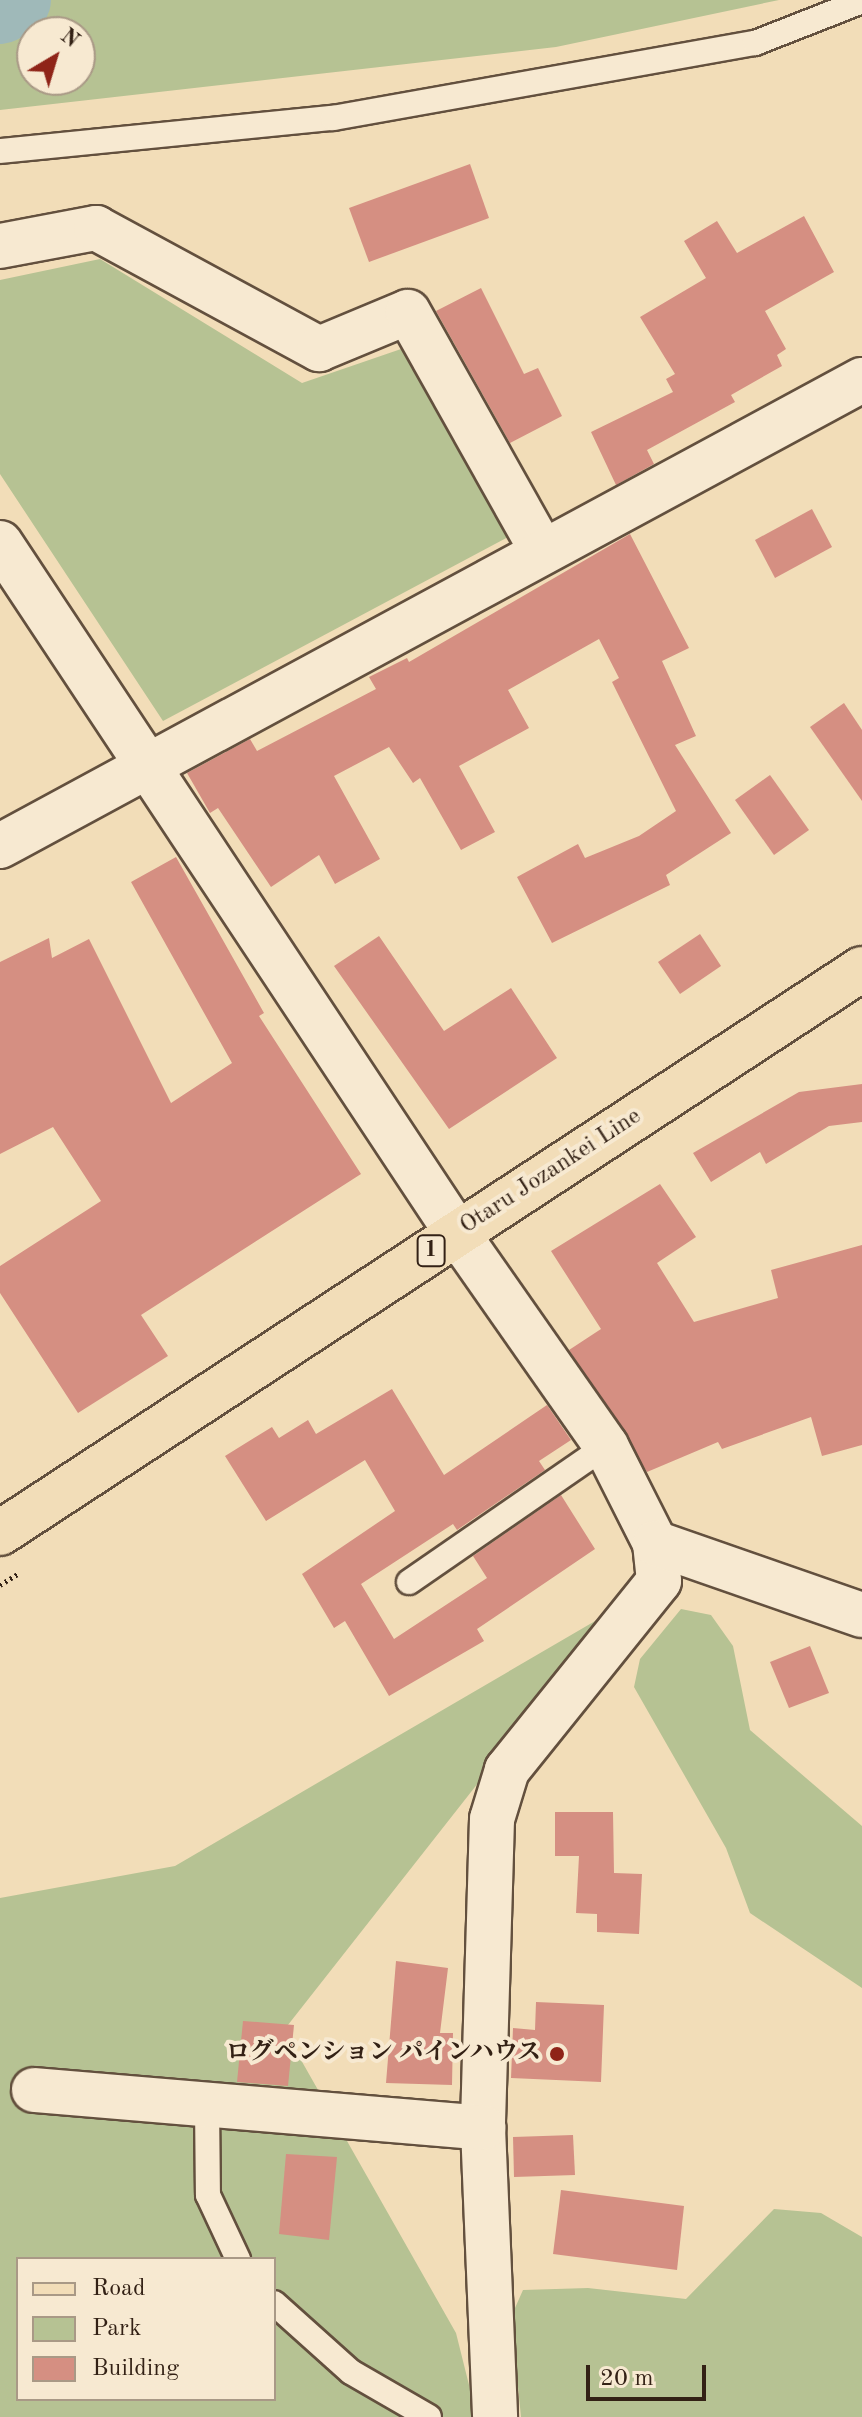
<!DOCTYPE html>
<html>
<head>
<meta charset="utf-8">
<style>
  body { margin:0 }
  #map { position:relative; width:862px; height:2417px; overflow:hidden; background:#f2ddb8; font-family:"Old Standard TT","Noto Serif JP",serif }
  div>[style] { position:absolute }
  .green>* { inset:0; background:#b6c293 }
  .river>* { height:72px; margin:-36px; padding:0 36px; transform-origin:36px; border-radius:36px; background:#9fb9b9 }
  .building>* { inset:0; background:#d58f82 }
  .path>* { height:5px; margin-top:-2.5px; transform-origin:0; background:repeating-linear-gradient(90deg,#332115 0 2px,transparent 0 6px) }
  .roads { filter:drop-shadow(2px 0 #63503e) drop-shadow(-2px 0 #63503e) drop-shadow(0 2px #63503e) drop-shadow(0 -2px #63503e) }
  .service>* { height:24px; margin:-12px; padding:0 12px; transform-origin:12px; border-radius:12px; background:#f7e9d1 }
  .minor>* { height:44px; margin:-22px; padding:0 22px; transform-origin:22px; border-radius:22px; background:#f7e9d1 }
  .primary>* { height:44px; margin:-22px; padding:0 22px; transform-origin:22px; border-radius:22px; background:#f2ddb8 }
  .dots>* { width:22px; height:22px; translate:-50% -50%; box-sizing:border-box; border:4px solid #f7e9d1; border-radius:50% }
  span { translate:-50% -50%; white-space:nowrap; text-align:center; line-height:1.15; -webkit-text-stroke:8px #f7e9d1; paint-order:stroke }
  .shield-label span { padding:2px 6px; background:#f7e9d1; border:2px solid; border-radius:6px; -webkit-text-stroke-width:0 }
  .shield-label { font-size:22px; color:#332115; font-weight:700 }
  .street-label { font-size:24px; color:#332115 }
  .poi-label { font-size:24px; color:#332115; font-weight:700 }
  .right { translate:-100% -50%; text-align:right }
  .legend { position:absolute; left:16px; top:2257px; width:260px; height:144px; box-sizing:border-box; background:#f7e9d1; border:2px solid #a99986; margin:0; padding:10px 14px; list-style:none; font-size:24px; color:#332115 }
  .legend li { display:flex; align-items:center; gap:16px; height:40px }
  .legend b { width:40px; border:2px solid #a99986 }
  .north { position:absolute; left:16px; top:16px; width:80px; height:80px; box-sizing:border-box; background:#f7e9d1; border:2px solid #a99986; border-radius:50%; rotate:38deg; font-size:22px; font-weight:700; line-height:32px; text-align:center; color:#332115 }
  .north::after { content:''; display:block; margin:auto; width:28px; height:36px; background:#8f2418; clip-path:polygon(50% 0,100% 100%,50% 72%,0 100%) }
  .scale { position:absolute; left:586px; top:2365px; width:120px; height:36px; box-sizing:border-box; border:4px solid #332115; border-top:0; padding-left:10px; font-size:24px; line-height:28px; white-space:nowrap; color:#332115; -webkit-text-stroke:6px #f7e9d1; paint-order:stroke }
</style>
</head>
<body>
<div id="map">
  <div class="green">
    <i style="clip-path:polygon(evenodd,0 0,779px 0,556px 47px,0 110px,0 0,80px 32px,80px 80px,32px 80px,32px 32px,80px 32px)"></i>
    <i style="clip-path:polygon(100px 259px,302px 383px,404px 348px,512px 535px,163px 721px,0 474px,0 280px)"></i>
    <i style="clip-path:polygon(681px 1609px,711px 1615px,733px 1646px,750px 1730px,862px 1826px,862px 1988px,750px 1913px,726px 1848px,634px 1687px,640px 1659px)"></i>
    <i style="clip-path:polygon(evenodd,614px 1610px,284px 2030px,456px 2333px,477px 2417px,0 2417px,0 1898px,175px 1866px,614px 1610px,18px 2259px,274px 2259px,274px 2399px,18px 2399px,18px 2259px)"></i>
    <i style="clip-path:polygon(774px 2209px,821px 2213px,862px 2237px,862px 2417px,521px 2417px,511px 2317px,523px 2290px,588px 2288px,686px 2299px)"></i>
  </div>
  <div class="river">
    <i style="left:0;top:8px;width:17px;rotate:-28deg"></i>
  </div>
  <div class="building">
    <i style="clip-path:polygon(470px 164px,489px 218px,369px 262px,349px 208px)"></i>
    <i style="clip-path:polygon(804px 216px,834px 272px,765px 311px,786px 349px,777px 355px,782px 366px,731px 395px,735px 402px,647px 450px,654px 464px,616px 485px,591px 432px,673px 392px,666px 379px,675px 374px,640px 317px,706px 278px,684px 241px,717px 221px,737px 253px)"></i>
    <i style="clip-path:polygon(481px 288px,524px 374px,538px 368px,562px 416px,510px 443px,436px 311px)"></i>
    <i style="clip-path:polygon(812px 509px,832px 547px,775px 578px,755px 540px)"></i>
    <i style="clip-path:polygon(630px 534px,689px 648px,662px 661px,696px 736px,675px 745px,731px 833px,666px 875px,670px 885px,552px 943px,517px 877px,578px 844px,585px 858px,639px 836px,676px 811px,612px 682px,619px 678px,599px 639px,508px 690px,529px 728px,459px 766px,495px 832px,461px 850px,420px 778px,413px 783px,389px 747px,334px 776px,380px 859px,335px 884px,319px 855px,271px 887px,218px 808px,210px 813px,187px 773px,250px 739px,257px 751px,376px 689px,369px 677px,407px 658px,409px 662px)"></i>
    <i style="clip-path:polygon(844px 703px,862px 730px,862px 801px,810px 727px)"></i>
    <i style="clip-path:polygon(770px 775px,809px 830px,774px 855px,735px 800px)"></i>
    <i style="clip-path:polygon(176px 857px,264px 1013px,259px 1016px,361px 1174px,141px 1315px,168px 1356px,78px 1413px,0 1293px,0 1266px,101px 1201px,53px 1127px,0 1154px,0 962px,49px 938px,52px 958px,89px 939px,171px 1103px,232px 1063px,131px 882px)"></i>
    <i style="clip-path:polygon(700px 934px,721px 966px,680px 994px,658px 962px)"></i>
    <i style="clip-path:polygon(379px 936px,444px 1031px,511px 988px,557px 1058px,449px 1129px,334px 966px)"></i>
    <i style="clip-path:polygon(862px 1084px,862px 1122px,829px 1126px,766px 1164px,760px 1152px,711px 1182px,693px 1153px,799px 1092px)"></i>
    <i style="clip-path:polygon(660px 1184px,696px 1237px,657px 1263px,694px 1322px,778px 1298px,771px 1270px,862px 1245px,862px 1445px,822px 1456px,811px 1417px,722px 1449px,718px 1442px,647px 1472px,569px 1350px,601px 1329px,551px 1251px)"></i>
    <i style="clip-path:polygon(392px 1389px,444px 1475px,547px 1405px,571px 1440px,539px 1461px,545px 1470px,457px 1530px,453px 1524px,361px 1584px,394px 1639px,487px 1578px,473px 1556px,561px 1495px,595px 1549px,477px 1629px,484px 1641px,389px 1696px,345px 1621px,334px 1628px,302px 1574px,395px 1511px,365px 1460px,266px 1521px,225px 1456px,272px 1427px,279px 1438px,308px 1420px,316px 1434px)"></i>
    <i style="clip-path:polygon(810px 1646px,829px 1693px,789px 1708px,770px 1662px)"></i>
    <i style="clip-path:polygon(555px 1812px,613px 1812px,614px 1873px,642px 1874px,639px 1934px,597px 1932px,597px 1914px,576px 1913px,579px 1856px,555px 1856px)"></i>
    <i style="clip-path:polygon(396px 1961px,448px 1968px,440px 2033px,453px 2033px,452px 2085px,386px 2083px)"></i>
    <i style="clip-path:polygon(536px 2002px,604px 2005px,601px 2082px,511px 2078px,513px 2028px,535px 2030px)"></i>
    <i style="clip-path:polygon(243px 2021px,294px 2025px,288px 2086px,237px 2082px)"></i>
    <i style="clip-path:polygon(573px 2135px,575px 2175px,514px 2177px,513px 2137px)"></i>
    <i style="clip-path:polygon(286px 2154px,337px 2157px,329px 2240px,279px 2234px)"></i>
    <i style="clip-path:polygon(561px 2190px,684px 2206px,677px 2270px,553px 2254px)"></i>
  </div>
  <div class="path">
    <i style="left:0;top:1585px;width:22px;rotate:-32deg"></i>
  </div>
  <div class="roads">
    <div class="service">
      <i style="left:0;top:151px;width:335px;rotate:-5.7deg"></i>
      <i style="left:333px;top:118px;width:429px;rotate:-10.1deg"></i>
      <i style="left:755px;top:43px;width:115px;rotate:-21.4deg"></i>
      <i style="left:409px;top:1582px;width:239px;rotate:-34.6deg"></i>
      <i style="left:207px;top:2105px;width:90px;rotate:89.4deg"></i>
      <i style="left:208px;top:2195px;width:71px;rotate:64.9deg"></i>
      <i style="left:274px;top:2303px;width:103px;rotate:41.9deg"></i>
      <i style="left:351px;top:2372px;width:90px;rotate:30deg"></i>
    </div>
    <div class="minor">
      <i style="left:0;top:246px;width:98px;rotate:-10.6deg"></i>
      <i style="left:96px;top:228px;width:254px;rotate:28.5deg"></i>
      <i style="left:319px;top:349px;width:96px;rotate:-22.6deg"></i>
      <i style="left:408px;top:312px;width:272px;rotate:60.7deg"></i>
      <i style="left:0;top:543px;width:828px;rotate:56.48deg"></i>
      <i style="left:457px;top:1233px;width:260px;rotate:55deg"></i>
      <i style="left:606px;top:1446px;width:109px;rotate:63.2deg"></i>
      <i style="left:655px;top:1543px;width:38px;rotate:84deg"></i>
      <i style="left:659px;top:1581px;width:243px;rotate:128.8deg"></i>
      <i style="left:507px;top:1770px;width:51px;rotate:107deg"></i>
      <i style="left:492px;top:1819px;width:309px;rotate:91.7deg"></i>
      <i style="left:483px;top:2128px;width:289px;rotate:87.6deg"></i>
      <i style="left:0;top:846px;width:980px;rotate:-28.4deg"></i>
      <i style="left:655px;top:1543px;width:219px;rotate:19.2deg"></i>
      <i style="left:34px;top:2090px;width:451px;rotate:4.8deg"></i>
    </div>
    <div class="primary">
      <i style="left:0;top:1533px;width:1030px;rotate:-33.2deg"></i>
    </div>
  </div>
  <div class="dots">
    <i style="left:557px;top:2054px;background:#8f2418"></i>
  </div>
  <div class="shield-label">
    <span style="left:431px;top:1251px">1</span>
  </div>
  <div class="street-label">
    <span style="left:551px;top:1172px;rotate:-33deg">Otaru Jozankei Line</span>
  </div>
  <div class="poi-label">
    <span class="right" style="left:541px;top:2054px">ログペンション パインハウス</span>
  </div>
  <ul class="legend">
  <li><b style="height:10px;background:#f2ddb8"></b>Road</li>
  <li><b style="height:22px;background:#b6c293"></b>Park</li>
  <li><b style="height:22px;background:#d58f82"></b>Building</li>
  </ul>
  <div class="north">N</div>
  <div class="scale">20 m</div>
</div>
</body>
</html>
